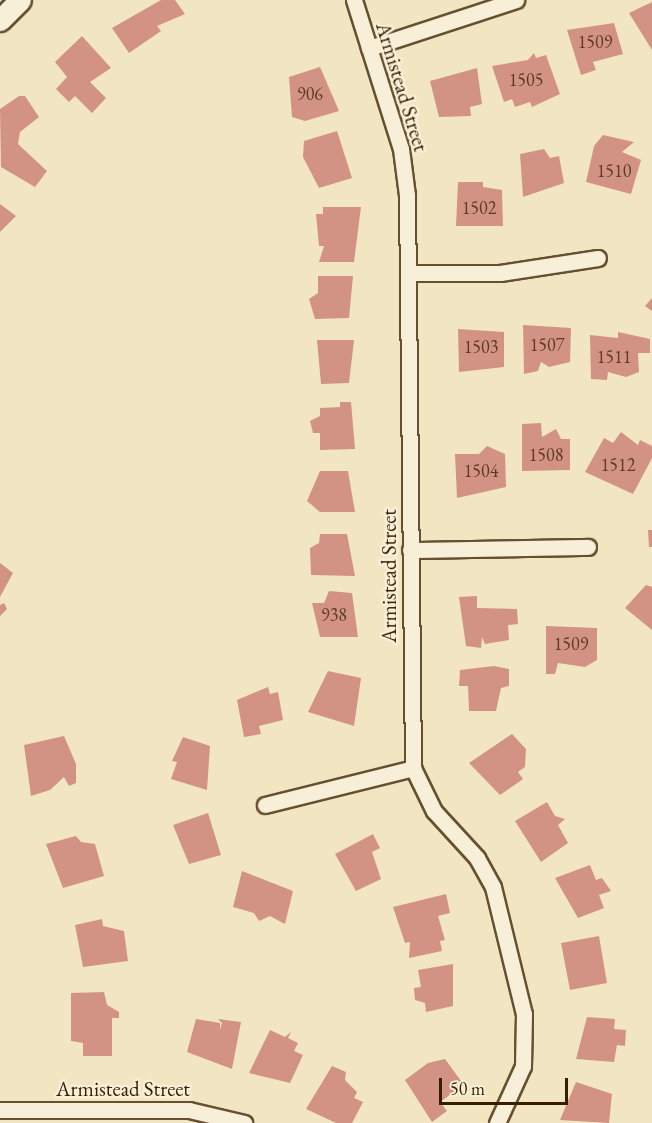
<!DOCTYPE html>
<html>
<head>
<meta charset="utf-8">
<style>
  body { margin:0 }
  #map { position:relative; width:652px; height:1123px; overflow:hidden; background:#f2e6c2; font-family:"EB Garamond",serif }
  div>[style] { position:absolute }
  .building>* { inset:0; background:#d29384 }
  .roads { filter:drop-shadow(2px 0 #665030) drop-shadow(-2px 0 #665030) drop-shadow(0 2px #665030) drop-shadow(0 -2px #665030) }
  .street>* { height:15px; margin:-7.5px; padding:0 7.5px; transform-origin:7.5px; border-radius:7.5px; background:#f7efd7 }
  .secondary>* { height:21px; margin:-10.5px; padding:0 10.5px; transform-origin:10.5px; border-radius:10.5px; background:#f7efd7 }
  span { translate:-50% -50%; white-space:nowrap; text-align:center; line-height:1.15; -webkit-text-stroke:5px #f7efd7; paint-order:stroke }
  .number-label { font-size:18px; color:#5e3b21 }
  .number-label span { -webkit-text-stroke-width:0 }
  .street-label { font-size:21px; color:#381e00 }
  .scale { position:absolute; left:439px; top:1078px; width:129px; height:27px; box-sizing:border-box; border:3px solid #381e00; border-top:0; padding-left:8px; font-size:18px; line-height:21px; white-space:nowrap; color:#381e00; -webkit-text-stroke:4px #f7efd7; paint-order:stroke }
</style>
</head>
<body>
<div id="map">
  <div class="building">
    <i style="clip-path:polygon(161px 0,175px 0,185px 14px,157px 26px,161px 31px,129px 53px,112px 28px)"></i>
    <i style="clip-path:polygon(652px 2px,652px 50px,629px 13px)"></i>
    <i style="clip-path:polygon(614px 23px,623px 54px,593px 62px,596px 70px,581px 75px,567px 30px)"></i>
    <i style="clip-path:polygon(82px 36px,111px 68px,90px 82px,106px 98px,92px 113px,75px 96px,69px 102px,56px 89px,67px 77px,55px 62px)"></i>
    <i style="clip-path:polygon(534px 53px,536px 58px,546px 55px,560px 94px,532px 107px,530px 102px,515px 107px,512px 99px,504px 102px,492px 66px,528px 60px)"></i>
    <i style="clip-path:polygon(320px 67px,339px 111px,305px 121px,292px 117px,289px 77px)"></i>
    <i style="clip-path:polygon(477px 68px,482px 104px,470px 107px,471px 116px,439px 117px,430px 81px)"></i>
    <i style="clip-path:polygon(19px 96px,25px 96px,39px 117px,20px 132px,18px 144px,47px 171px,35px 187px,1px 167px,0 109px)"></i>
    <i style="clip-path:polygon(337px 131px,352px 178px,319px 188px,303px 157px,304px 141px)"></i>
    <i style="clip-path:polygon(603px 135px,634px 142px,622px 152px,641px 160px,631px 194px,586px 182px,594px 146px)"></i>
    <i style="clip-path:polygon(544px 149px,550px 158px,559px 156px,564px 183px,523px 197px,520px 154px)"></i>
    <i style="clip-path:polygon(458px 182px,483px 182px,483px 187px,502px 190px,503px 226px,456px 226px)"></i>
    <i style="clip-path:polygon(0 204px,16px 216px,0 232px)"></i>
    <i style="clip-path:polygon(323px 207px,361px 207px,354px 262px,319px 262px,324px 246px,319px 246px,316px 214px,323px 214px)"></i>
    <i style="clip-path:polygon(318px 276px,353px 276px,349px 318px,315px 319px,309px 299px,318px 293px)"></i>
    <i style="clip-path:polygon(652px 298px,652px 311px,645px 306px)"></i>
    <i style="clip-path:polygon(523px 325px,571px 328px,570px 362px,549px 367px,541px 362px,538px 371px,524px 374px)"></i>
    <i style="clip-path:polygon(458px 329px,504px 332px,504px 367px,459px 372px)"></i>
    <i style="clip-path:polygon(618px 332px,650px 339px,650px 353px,638px 353px,639px 372px,626px 377px,608px 372px,607px 380px,591px 379px,590px 335px,618px 338px)"></i>
    <i style="clip-path:polygon(317px 340px,354px 340px,349px 383px,321px 384px)"></i>
    <i style="clip-path:polygon(340px 402px,351px 402px,355px 449px,320px 450px,320px 433px,313px 433px,310px 421px,320px 416px,320px 408px,340px 407px)"></i>
    <i style="clip-path:polygon(541px 423px,542px 437px,556px 429px,561px 439px,570px 439px,570px 470px,522px 471px,522px 424px)"></i>
    <i style="clip-path:polygon(621px 432px,638px 445px,640px 440px,652px 446px,652px 458px,633px 494px,585px 472px,604px 438px,613px 443px)"></i>
    <i style="clip-path:polygon(487px 446px,505px 454px,506px 487px,457px 498px,455px 454px,479px 454px)"></i>
    <i style="clip-path:polygon(320px 471px,348px 471px,355px 512px,320px 512px,307px 501px)"></i>
    <i style="clip-path:polygon(648px 530px,652px 530px,652px 547px,649px 547px)"></i>
    <i style="clip-path:polygon(320px 534px,347px 534px,355px 576px,311px 575px,310px 548px,319px 543px)"></i>
    <i style="clip-path:polygon(0 563px,13px 573px,0 597px)"></i>
    <i style="clip-path:polygon(646px 585px,652px 587px,652px 630px,625px 608px)"></i>
    <i style="clip-path:polygon(329px 591px,352px 593px,358px 637px,320px 637px,312px 603px,324px 603px)"></i>
    <i style="clip-path:polygon(477px 596px,477px 608px,517px 609px,518px 624px,508px 625px,509px 640px,485px 644px,482px 637px,481px 648px,466px 646px,459px 597px)"></i>
    <i style="clip-path:polygon(4px 603px,7px 609px,0 616px,0 605px)"></i>
    <i style="clip-path:polygon(546px 626px,597px 628px,597px 660px,585px 667px,558px 663px,555px 674px,546px 674px)"></i>
    <i style="clip-path:polygon(494px 666px,509px 669px,509px 686px,501px 688px,496px 711px,469px 711px,468px 686px,459px 686px,460px 670px)"></i>
    <i style="clip-path:polygon(328px 671px,361px 678px,354px 726px,308px 712px)"></i>
    <i style="clip-path:polygon(268px 687px,270px 694px,278px 692px,283px 720px,259px 726px,261px 734px,244px 737px,237px 700px)"></i>
    <i style="clip-path:polygon(512px 734px,526px 749px,525px 767px,518px 772px,523px 779px,500px 795px,469px 763px)"></i>
    <i style="clip-path:polygon(64px 736px,76px 764px,76px 783px,69px 786px,64px 777px,50px 790px,31px 796px,24px 745px)"></i>
    <i style="clip-path:polygon(183px 737px,210px 746px,207px 790px,171px 779px,177px 762px,172px 761px)"></i>
    <i style="clip-path:polygon(547px 802px,555px 816px,565px 819px,558px 825px,568px 843px,541px 862px,515px 821px)"></i>
    <i style="clip-path:polygon(208px 813px,221px 855px,189px 864px,173px 825px)"></i>
    <i style="clip-path:polygon(373px 834px,380px 848px,372px 852px,381px 879px,356px 891px,335px 854px)"></i>
    <i style="clip-path:polygon(76px 836px,81px 842px,95px 844px,104px 876px,63px 888px,46px 844px)"></i>
    <i style="clip-path:polygon(590px 865px,596px 880px,602px 878px,611px 891px,599px 895px,604px 908px,578px 918px,555px 878px)"></i>
    <i style="clip-path:polygon(242px 871px,293px 891px,285px 924px,270px 916px,259px 921px,254px 913px,233px 907px)"></i>
    <i style="clip-path:polygon(446px 894px,450px 913px,438px 916px,445px 940px,440px 941px,442px 951px,409px 958px,410px 942px,405px 943px,393px 907px)"></i>
    <i style="clip-path:polygon(102px 919px,103px 926px,124px 931px,128px 961px,83px 967px,75px 925px)"></i>
    <i style="clip-path:polygon(599px 936px,607px 983px,570px 990px,561px 943px)"></i>
    <i style="clip-path:polygon(453px 964px,453px 1006px,426px 1012px,425px 1003px,415px 1000px,414px 988px,421px 987px,418px 970px)"></i>
    <i style="clip-path:polygon(104px 992px,107px 1005px,119px 1012px,119px 1018px,112px 1018px,112px 1056px,83px 1056px,83px 1043px,71px 1041px,71px 993px)"></i>
    <i style="clip-path:polygon(587px 1017px,615px 1019px,614px 1029px,626px 1030px,625px 1046px,617px 1045px,614px 1062px,576px 1059px)"></i>
    <i style="clip-path:polygon(196px 1019px,220px 1023px,220px 1030px,222px 1023px,218px 1019px,241px 1022px,232px 1069px,187px 1052px)"></i>
    <i style="clip-path:polygon(270px 1030px,285px 1037px,291px 1032px,288px 1038px,298px 1043px,294px 1051px,303px 1055px,290px 1083px,249px 1073px)"></i>
    <i style="clip-path:polygon(445px 1059px,464px 1085px,440px 1102px,447px 1111px,432px 1122px,405px 1080px,428px 1063px)"></i>
    <i style="clip-path:polygon(332px 1066px,346px 1072px,345px 1080px,357px 1092px,354px 1098px,363px 1102px,352px 1123px,336px 1123px,306px 1109px)"></i>
    <i style="clip-path:polygon(576px 1082px,612px 1094px,609px 1123px,560px 1120px)"></i>
  </div>
  <div class="roads">
    <div class="street">
      <i style="left:354px;top:0;width:156px;rotate:72.5deg"></i>
      <i style="left:401px;top:149px;width:46px;rotate:82.6deg"></i>
      <i style="left:407px;top:195px;width:573px;rotate:89.4deg"></i>
      <i style="left:413px;top:768px;width:48px;rotate:64deg"></i>
      <i style="left:434px;top:811px;width:64px;rotate:47.5deg"></i>
      <i style="left:477px;top:858px;width:33px;rotate:61deg"></i>
      <i style="left:493px;top:887px;width:131px;rotate:76.3deg"></i>
      <i style="left:524px;top:1014px;width:52px;rotate:91.1deg"></i>
      <i style="left:523px;top:1066px;width:63px;rotate:114.5deg"></i>
      <i style="left:369px;top:48px;width:155px;rotate:-18.1deg"></i>
      <i style="left:408px;top:273px;width:92px"></i>
      <i style="left:500px;top:273px;width:99px;rotate:-8.7deg"></i>
      <i style="left:410px;top:550px;width:178px;rotate:-1deg"></i>
      <i style="left:265px;top:805px;width:153px;rotate:-14deg"></i>
      <i style="left:0;top:1110px;width:189px"></i>
      <i style="left:189px;top:1110px;width:57px;rotate:13.3deg"></i>
    </div>
    <div class="secondary">
      <i style="left:0;top:20px;width:28px;rotate:-45deg"></i>
    </div>
  </div>
  <div class="number-label">
    <span style="left:595px;top:42px">1509</span>
    <span style="left:526px;top:80px">1505</span>
    <span style="left:310px;top:94px">906</span>
    <span style="left:614px;top:171px">1510</span>
    <span style="left:479px;top:208px">1502</span>
    <span style="left:547px;top:345px">1507</span>
    <span style="left:481px;top:347px">1503</span>
    <span style="left:614px;top:357px">1511</span>
    <span style="left:546px;top:455px">1508</span>
    <span style="left:618px;top:465px">1512</span>
    <span style="left:481px;top:471px">1504</span>
    <span style="left:334px;top:615px">938</span>
    <span style="left:571px;top:644px">1509</span>
  </div>
  <div class="street-label">
    <span style="left:402px;top:87px;rotate:73deg">Armistead Street</span>
    <span style="left:389px;top:576px;rotate:-90deg">Armistead Street</span>
    <span style="left:123px;top:1089px">Armistead Street</span>
  </div>
  <div class="scale">50 m</div>
</div>
</body>
</html>
